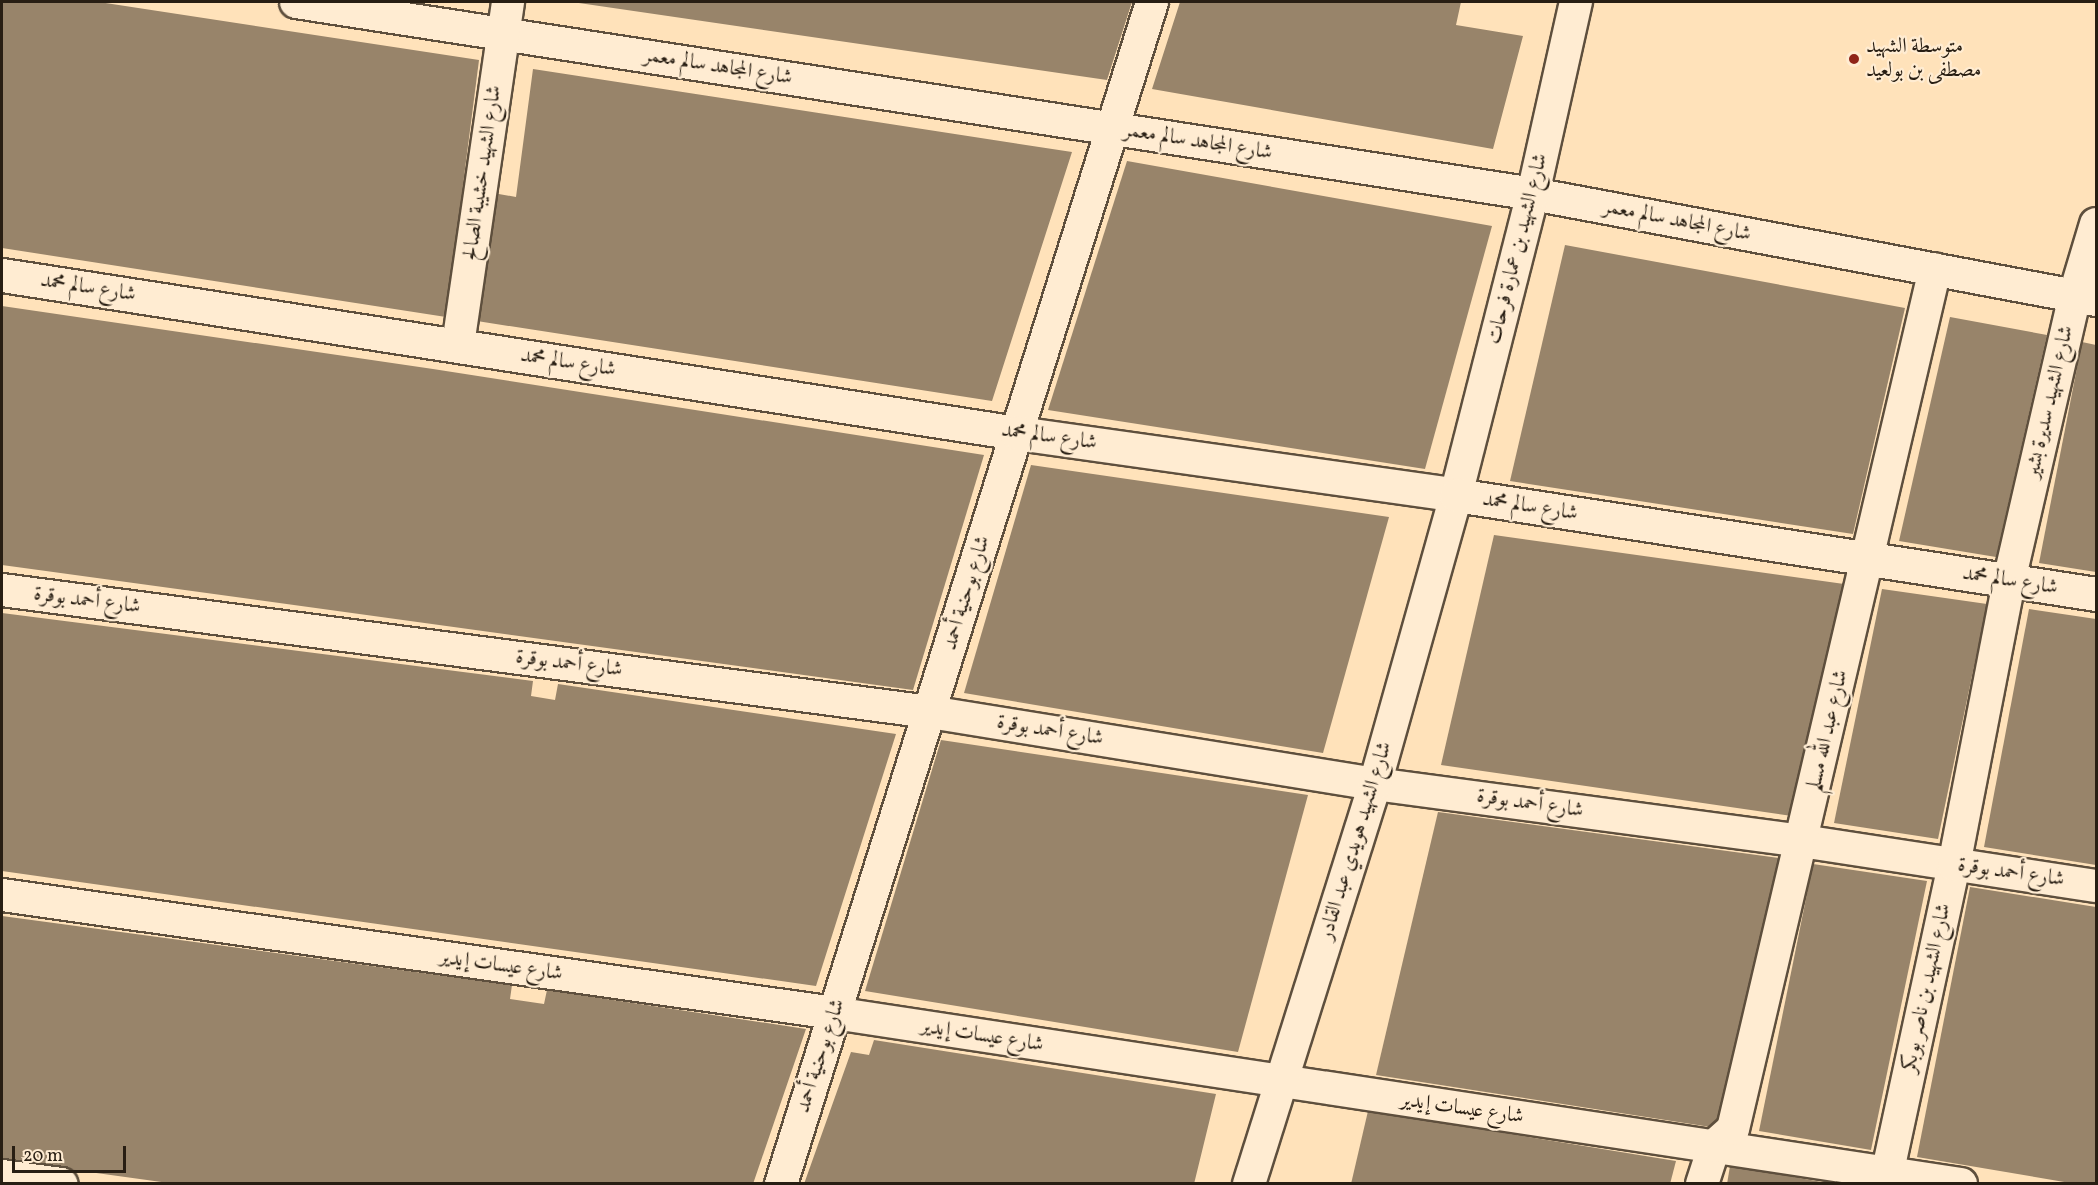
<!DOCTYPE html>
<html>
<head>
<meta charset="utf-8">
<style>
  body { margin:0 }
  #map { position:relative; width:2098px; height:1185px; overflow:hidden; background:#ffe2ba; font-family:Vollkorn,Amiri,serif }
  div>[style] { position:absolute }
  .building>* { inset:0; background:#98846a }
  .roads { filter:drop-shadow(2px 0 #5e4f3d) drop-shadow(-2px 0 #5e4f3d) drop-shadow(0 2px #5e4f3d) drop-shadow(0 -2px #5e4f3d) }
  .minor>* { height:32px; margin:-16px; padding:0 16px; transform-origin:16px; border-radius:16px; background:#ffecd2 }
  .tertiary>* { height:33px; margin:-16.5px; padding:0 16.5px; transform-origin:16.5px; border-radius:16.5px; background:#ffecd2 }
  .dots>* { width:16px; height:16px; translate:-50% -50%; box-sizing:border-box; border:3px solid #ffecd2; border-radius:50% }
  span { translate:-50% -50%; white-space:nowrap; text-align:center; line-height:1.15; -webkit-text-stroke:4.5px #ffecd2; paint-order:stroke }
  .poi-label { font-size:21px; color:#281e13 }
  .left { translate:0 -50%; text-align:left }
  .street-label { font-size:21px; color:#281e13 }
  .frame { position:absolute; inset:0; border:3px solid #281e13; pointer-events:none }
  .scale { position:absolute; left:12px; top:1146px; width:114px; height:27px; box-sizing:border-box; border:3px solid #281e13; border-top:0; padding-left:8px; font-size:18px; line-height:21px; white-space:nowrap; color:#281e13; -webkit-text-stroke:4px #ffecd2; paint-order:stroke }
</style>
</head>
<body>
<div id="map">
  <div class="building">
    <i style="clip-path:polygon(2px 2px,99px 2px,479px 60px,446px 317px,2px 248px)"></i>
    <i style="clip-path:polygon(572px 2px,1132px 2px,1107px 80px)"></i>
    <i style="clip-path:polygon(1180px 2px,1461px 2px,1456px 25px,1523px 36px,1493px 149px,1152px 89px)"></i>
    <i style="clip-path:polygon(533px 69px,1072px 152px,992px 401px,477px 321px,493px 193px,516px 197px)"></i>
    <i style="clip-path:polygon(1127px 161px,1492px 226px,1425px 469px,1048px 410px)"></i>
    <i style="clip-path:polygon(1565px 245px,1905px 308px,1853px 534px,1510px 481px)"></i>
    <i style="clip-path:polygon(2px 306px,433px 369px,984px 455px,913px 690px,2px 565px)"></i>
    <i style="clip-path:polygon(1950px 317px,2047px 335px,1996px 557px,1899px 541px)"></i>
    <i style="clip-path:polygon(2082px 342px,2096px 345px,2096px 572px,2039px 563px)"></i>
    <i style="clip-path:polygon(1031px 465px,1389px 517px,1323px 753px,964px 693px)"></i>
    <i style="clip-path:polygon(1494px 535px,1844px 584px,1792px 816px,1441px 765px)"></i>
    <i style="clip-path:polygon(1882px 589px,1987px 604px,1938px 839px,1834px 823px)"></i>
    <i style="clip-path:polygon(2029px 609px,2096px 619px,2096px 865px,1984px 847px)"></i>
    <i style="clip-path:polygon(2px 613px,533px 681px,531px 696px,555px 700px,558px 684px,896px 734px,816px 986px,2px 871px)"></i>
    <i style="clip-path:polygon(941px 740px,1308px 795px,1238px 1052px,865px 991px)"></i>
    <i style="clip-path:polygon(1438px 812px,1779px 858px,1717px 1128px,1376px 1075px)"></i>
    <i style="clip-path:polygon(1813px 864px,1927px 881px,1871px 1150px,1759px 1131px)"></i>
    <i style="clip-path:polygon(1970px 887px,2096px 907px,2096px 1184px,2076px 1184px,1917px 1157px)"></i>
    <i style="clip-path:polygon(2px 916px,512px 985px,510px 999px,544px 1004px,547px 990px,806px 1029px,753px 1184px,176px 1184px,2px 1160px)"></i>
    <i style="clip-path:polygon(874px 1040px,1216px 1094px,1194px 1184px,804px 1184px,851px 1052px,869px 1055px)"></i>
    <i style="clip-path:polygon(1368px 1111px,1510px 1134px,1676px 1161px,1670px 1184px,1351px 1184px)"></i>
    <i style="clip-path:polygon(1730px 1166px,1822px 1182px,1822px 1184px,1727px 1184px)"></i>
  </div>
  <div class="roads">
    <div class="minor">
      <i style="left:296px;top:2px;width:1252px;rotate:8.82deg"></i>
      <i style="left:1533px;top:194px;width:573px;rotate:10.66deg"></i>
      <i style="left:458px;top:345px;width:347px;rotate:-81.7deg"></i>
      <i style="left:2px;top:590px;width:936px;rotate:7.49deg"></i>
      <i style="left:930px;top:712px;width:451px;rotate:9.2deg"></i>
      <i style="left:1375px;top:784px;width:431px;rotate:7.6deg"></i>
      <i style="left:1802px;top:841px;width:297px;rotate:8.7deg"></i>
      <i style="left:2px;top:895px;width:840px;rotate:8.07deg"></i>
      <i style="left:834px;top:1013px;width:1140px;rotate:8.63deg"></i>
      <i style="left:2px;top:1176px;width:60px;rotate:7.7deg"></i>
      <i style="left:781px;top:1184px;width:1239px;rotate:-72.57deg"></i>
      <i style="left:1249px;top:1184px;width:419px;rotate:-72.5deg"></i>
      <i style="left:1375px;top:784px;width:300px;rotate:-74.3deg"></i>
      <i style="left:1456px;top:495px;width:311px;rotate:-75.7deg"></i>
      <i style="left:1533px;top:194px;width:197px;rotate:-77.4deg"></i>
      <i style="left:1702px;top:1184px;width:40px;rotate:-72deg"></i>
      <i style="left:1714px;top:1146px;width:25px;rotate:-42deg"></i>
      <i style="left:1733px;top:1129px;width:883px;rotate:-76.78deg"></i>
      <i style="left:1885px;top:1184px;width:326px;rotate:-77.8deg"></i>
      <i style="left:1954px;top:865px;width:289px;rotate:-79deg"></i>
      <i style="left:2009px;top:581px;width:294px;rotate:-77deg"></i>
      <i style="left:2075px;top:294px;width:73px;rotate:-73.3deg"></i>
    </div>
    <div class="tertiary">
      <i style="left:2px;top:275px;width:1027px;rotate:8.85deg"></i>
      <i style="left:1017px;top:433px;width:443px;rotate:8deg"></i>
      <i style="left:1456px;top:495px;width:648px;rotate:8.79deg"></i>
    </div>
  </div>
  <div class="dots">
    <i style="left:1854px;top:59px;background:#8f2418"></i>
  </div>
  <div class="poi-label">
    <span class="left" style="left:1866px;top:59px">متوسطة الشهيد<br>مصطفى بن بولعيد</span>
  </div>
  <div class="street-label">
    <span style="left:718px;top:67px;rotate:9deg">شارع المجاهد سالم معمر</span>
    <span style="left:1198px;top:142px;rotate:9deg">شارع المجاهد سالم معمر</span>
    <span style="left:483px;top:173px;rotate:-82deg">شارع الشهيد خشيبة الصالح</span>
    <span style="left:1677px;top:221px;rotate:11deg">شارع المجاهد سالم معمر</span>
    <span style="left:1518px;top:249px;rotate:-76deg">شارع الشهيد بن عمارة فرحات</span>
    <span style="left:88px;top:288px;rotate:9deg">شارع سالم محمد</span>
    <span style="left:568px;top:363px;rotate:9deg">شارع سالم محمد</span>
    <span style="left:2050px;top:402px;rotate:-77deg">شارع الشهيد سديرة بشير</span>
    <span style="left:1049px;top:437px;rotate:8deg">شارع سالم محمد</span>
    <span style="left:1530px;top:507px;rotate:9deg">شارع سالم محمد</span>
    <span style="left:2010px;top:581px;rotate:9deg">شارع سالم محمد</span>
    <span style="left:967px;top:593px;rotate:-73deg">شارع بوحنية أحمد</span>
    <span style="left:87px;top:601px;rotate:7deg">شارع أحمد بوقرة</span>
    <span style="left:569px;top:664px;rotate:7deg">شارع أحمد بوقرة</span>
    <span style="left:1050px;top:731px;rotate:9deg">شارع أحمد بوقرة</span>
    <span style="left:1828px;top:731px;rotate:-77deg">شارع عبد الله مسلم</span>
    <span style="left:1530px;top:804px;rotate:8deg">شارع أحمد بوقرة</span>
    <span style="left:1356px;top:841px;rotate:-73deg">شارع الشهيد هويدي عبد القادر</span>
    <span style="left:2011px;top:873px;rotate:8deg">شارع أحمد بوقرة</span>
    <span style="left:501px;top:966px;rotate:8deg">شارع عيسات إيدير</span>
    <span style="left:1927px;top:988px;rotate:-78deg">شارع الشهيد بن ناصر بوبكر</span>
    <span style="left:982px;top:1036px;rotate:9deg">شارع عيسات إيدير</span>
    <span style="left:821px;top:1056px;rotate:-72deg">شارع بوحنية أحمد</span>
    <span style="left:1462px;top:1109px;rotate:8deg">شارع عيسات إيدير</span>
  </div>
  <div class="frame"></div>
  <div class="scale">20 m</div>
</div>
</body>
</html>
